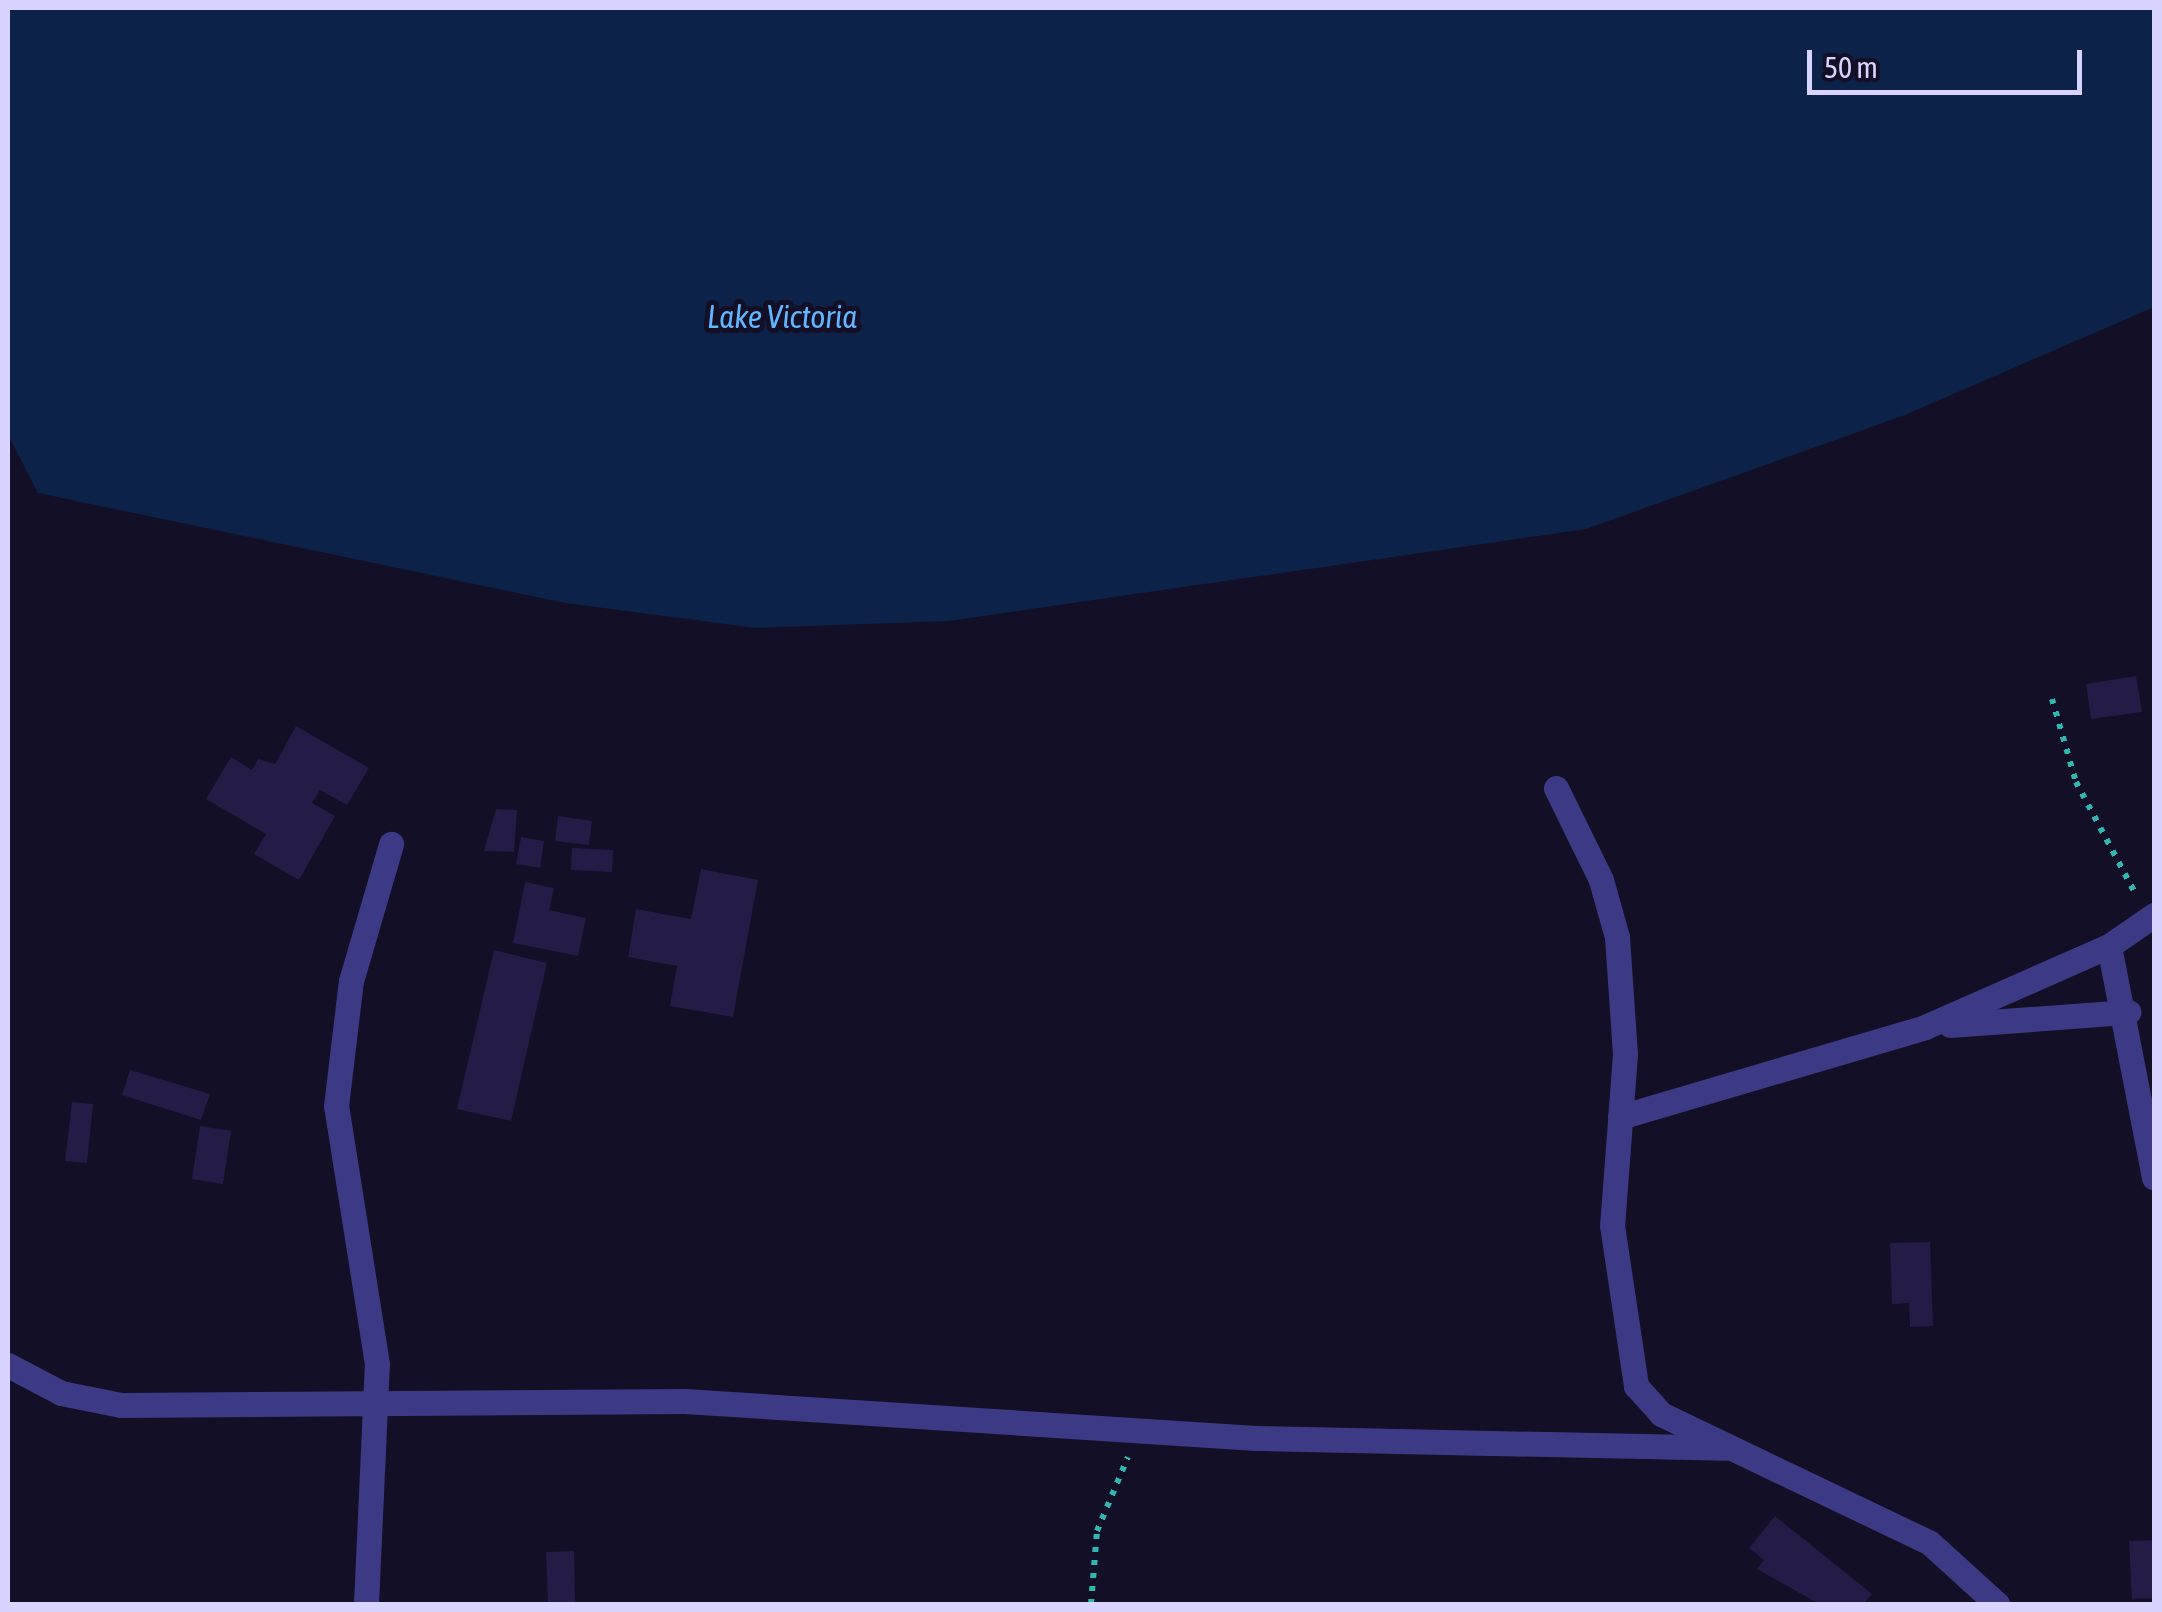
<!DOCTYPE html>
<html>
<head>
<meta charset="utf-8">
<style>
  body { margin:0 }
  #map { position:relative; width:2162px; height:1612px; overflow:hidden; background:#130f26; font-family:"Asap Condensed",sans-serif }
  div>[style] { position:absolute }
  .water>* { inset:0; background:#0c2248 }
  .building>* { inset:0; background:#241b47 }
  .path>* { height:6px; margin-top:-3px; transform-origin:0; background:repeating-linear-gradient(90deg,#2fb8b0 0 5px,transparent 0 13px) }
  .minor>* { height:25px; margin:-12.5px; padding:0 12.5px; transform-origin:12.5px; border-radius:12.5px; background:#3d3a85 }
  span { translate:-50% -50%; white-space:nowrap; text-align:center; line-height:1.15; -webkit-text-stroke:10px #130f26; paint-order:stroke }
  .water-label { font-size:32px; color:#62b6ff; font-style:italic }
  .frame { position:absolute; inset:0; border:10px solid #d9d4ff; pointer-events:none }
  .scale { position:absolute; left:1807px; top:50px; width:275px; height:45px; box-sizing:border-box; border:5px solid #d9d4ff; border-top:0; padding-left:12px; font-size:30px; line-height:35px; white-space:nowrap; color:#d9d4ff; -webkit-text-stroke:8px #130f26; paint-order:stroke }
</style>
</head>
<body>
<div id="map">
  <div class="water">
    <i style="clip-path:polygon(8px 8px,2154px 8px,2154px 307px,1905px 415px,1586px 529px,949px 621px,756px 628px,565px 603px,38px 493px,8px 435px)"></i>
  </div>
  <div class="building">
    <i style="clip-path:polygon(2136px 676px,2142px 712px,2091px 719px,2086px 684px)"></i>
    <i style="clip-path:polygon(296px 726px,369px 768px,347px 805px,320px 790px,312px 803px,335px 816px,299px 880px,254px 854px,266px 834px,206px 799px,231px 757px,252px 770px,258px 759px,275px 764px)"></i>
    <i style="clip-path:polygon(496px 809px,517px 810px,514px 852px,484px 851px)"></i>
    <i style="clip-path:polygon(558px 816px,592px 821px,589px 845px,555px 841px)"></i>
    <i style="clip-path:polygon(521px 837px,544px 841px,540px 868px,516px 864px)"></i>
    <i style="clip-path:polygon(572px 848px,613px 850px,612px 872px,571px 870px)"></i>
    <i style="clip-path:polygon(701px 869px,758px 880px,733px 1017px,670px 1006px,677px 966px,628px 957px,636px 909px,691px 919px)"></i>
    <i style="clip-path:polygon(525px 882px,554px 888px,549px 910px,586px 918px,578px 956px,513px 943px)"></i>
    <i style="clip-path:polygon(494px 950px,547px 963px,511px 1121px,457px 1109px)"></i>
    <i style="clip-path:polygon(130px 1070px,210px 1094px,201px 1120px,122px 1095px)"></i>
    <i style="clip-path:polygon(72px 1102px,93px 1104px,87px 1163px,65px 1161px)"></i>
    <i style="clip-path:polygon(200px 1126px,231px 1131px,223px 1184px,192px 1179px)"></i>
    <i style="clip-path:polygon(1930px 1242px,1933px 1326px,1910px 1327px,1909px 1303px,1892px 1304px,1890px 1243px)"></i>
    <i style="clip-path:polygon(1775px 1516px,1872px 1594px,1863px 1604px,1819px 1604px,1757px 1569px,1764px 1560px,1749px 1548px)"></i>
    <i style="clip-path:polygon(2154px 1540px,2154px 1598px,2132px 1599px,2129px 1541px)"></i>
    <i style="clip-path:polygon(574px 1551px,575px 1604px,548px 1604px,546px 1552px)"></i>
  </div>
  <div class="path">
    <i style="left:2052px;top:699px;width:86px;rotate:73.9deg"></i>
    <i style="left:2076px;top:782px;width:128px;rotate:62deg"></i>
    <i style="left:1091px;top:1604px;width:73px;rotate:-85.3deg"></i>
    <i style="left:1097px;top:1531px;width:80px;rotate:-67.3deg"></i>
  </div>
  <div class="minor">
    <i style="left:1556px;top:788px;width:102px;rotate:63.9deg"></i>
    <i style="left:1601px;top:880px;width:59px;rotate:74.3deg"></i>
    <i style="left:1617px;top:937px;width:117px;rotate:86.1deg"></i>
    <i style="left:1625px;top:1054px;width:171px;rotate:94.3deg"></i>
    <i style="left:1612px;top:1225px;width:163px;rotate:81.5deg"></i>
    <i style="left:1636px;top:1386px;width:38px;rotate:48deg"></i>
    <i style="left:1661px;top:1414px;width:298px;rotate:25.6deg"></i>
    <i style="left:1930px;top:1543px;width:91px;rotate:42.3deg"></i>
    <i style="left:2109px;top:946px;width:236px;rotate:79deg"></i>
    <i style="left:1950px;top:1025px;width:179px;rotate:-4.2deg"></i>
    <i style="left:1620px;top:1117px;width:318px;rotate:-16.4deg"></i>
    <i style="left:1925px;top:1027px;width:201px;rotate:-23.8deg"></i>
    <i style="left:2109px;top:946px;width:55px;rotate:-34.6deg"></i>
    <i style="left:8px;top:1365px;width:60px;rotate:27.8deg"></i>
    <i style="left:61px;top:1393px;width:61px;rotate:11.3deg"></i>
    <i style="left:121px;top:1405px;width:564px;rotate:-0.41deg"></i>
    <i style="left:685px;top:1401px;width:572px;rotate:3.71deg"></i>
    <i style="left:1256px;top:1438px;width:470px;rotate:1.2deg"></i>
    <i style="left:366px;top:1604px;width:240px;rotate:-87.4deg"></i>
    <i style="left:377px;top:1364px;width:261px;rotate:-99deg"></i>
    <i style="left:336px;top:1106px;width:126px;rotate:-83.2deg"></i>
    <i style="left:351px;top:981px;width:143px;rotate:-73.7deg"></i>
  </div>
  <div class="water-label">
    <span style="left:782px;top:317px">Lake Victoria</span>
  </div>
  <div class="frame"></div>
  <div class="scale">50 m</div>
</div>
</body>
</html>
